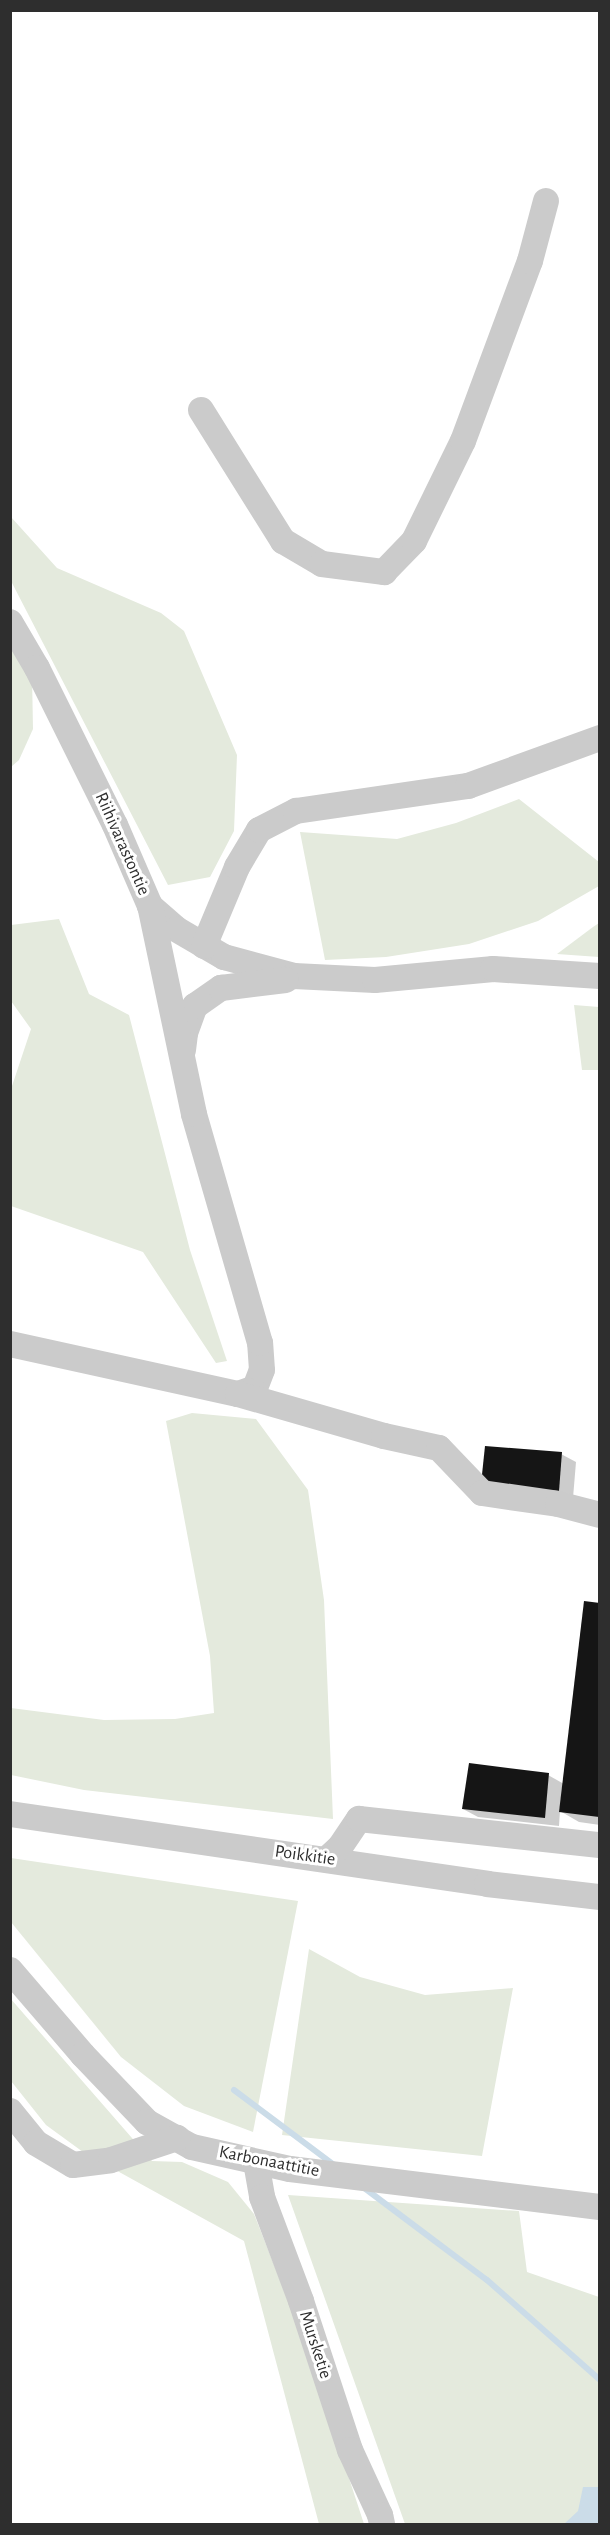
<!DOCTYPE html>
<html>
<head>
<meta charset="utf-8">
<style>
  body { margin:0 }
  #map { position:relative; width:610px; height:2535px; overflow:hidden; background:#fff; font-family:"Alegreya Sans",sans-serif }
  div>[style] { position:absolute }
  .green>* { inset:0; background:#e4eadd }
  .water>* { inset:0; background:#cbdce8 }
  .shadow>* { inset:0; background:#0003 }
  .stream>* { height:6px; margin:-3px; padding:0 3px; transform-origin:3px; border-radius:3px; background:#cbdce8 }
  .building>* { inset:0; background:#151515 }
  .minor>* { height:26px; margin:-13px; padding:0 13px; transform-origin:13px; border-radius:13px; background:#cbcbcb }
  span { translate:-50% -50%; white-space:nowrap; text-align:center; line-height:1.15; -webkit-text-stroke:6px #fff; paint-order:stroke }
  .street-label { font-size:18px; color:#2e2e2e }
  .frame { position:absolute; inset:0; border:12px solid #2e2e2e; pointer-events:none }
</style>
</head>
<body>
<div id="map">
  <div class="green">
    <i style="clip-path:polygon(11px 517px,57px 568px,161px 613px,184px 631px,237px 755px,234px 831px,210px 877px,168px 885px,11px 581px)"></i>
    <i style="clip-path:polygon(10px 642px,32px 676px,33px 729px,19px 760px,11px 767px)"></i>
    <i style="clip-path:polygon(519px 799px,599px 862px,599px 886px,538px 921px,469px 944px,386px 957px,325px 960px,300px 832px,397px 839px,456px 823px)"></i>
    <i style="clip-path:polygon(59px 919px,89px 994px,129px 1015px,190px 1250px,227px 1361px,216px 1363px,143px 1252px,11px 1206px,11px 1089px,31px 1029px,11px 1001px,11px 925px)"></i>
    <i style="clip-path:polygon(599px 923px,599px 957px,557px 954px,593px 927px)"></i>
    <i style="clip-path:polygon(574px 1005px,599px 1007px,599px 1070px,582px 1070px)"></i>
    <i style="clip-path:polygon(192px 1413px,256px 1419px,308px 1490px,324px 1600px,333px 1819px,84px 1790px,11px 1775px,11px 1708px,104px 1720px,175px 1719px,214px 1713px,210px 1656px,166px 1421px)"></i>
    <i style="clip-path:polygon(11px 1858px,298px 1901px,253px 2132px,184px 2106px,121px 2057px,11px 1922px)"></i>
    <i style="clip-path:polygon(309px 1949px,360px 1977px,425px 1995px,513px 1988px,482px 2156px,282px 2135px)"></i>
    <i style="clip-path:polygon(10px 1998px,152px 2161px,182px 2162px,228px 2182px,254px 2214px,304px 2341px,364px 2524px,319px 2524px,244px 2241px,83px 2152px,46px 2125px,11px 2081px)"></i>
    <i style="clip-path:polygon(288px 2195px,519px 2211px,527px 2272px,599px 2297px,599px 2524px,405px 2524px)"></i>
  </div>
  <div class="water">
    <i style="clip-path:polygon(583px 2487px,599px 2487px,599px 2524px,564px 2524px,578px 2511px)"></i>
  </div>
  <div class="shadow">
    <i style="clip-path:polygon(561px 1454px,576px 1462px,573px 1498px,497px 1492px)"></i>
    <i style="clip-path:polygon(600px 1605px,600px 1825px,579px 1822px,560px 1811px,559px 1826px,478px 1817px,463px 1809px,548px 1775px,564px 1784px)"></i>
  </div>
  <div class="stream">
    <i style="left:234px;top:2090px;width:124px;rotate:36.8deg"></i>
    <i style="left:363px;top:2187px;width:155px;rotate:36.9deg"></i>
    <i style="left:487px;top:2280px;width:151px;rotate:41.5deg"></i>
  </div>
  <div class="building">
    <i style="clip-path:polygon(485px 1446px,562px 1452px,559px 1491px,481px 1484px)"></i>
    <i style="clip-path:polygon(584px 1601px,600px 1603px,599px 1817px,559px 1812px)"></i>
    <i style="clip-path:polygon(469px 1763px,549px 1773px,545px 1818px,462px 1809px)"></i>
  </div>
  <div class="minor">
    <i style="left:201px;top:410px;width:155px;rotate:58deg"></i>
    <i style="left:283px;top:541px;width:45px;rotate:30.5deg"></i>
    <i style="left:322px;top:564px;width:63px;rotate:7.4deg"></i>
    <i style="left:384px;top:572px;width:43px;rotate:-45.9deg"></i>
    <i style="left:414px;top:541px;width:111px;rotate:-63.9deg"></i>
    <i style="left:463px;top:441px;width:192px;rotate:-69.6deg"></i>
    <i style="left:530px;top:261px;width:62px;rotate:-75.1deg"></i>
    <i style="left:10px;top:622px;width:53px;rotate:59.6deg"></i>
    <i style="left:37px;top:668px;width:175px;rotate:63.6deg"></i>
    <i style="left:115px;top:825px;width:88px;rotate:66.6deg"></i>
    <i style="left:150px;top:906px;width:35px;rotate:41deg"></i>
    <i style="left:176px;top:929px;width:56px;rotate:30.3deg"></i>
    <i style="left:224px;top:957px;width:73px;rotate:15.2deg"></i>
    <i style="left:294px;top:976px;width:81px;rotate:2.8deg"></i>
    <i style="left:375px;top:980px;width:119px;rotate:-5.3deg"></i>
    <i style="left:493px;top:969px;width:107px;rotate:3.7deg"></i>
    <i style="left:204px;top:946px;width:86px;rotate:-67.3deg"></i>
    <i style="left:237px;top:867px;width:43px;rotate:-59.3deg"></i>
    <i style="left:259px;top:830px;width:42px;rotate:-27.2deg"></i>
    <i style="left:296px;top:811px;width:174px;rotate:-8.3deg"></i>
    <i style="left:468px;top:786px;width:140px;rotate:-20deg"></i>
    <i style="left:183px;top:1050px;width:17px;rotate:-83deg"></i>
    <i style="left:185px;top:1033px;width:29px;rotate:-70deg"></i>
    <i style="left:195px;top:1006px;width:32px;rotate:-35deg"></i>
    <i style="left:221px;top:988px;width:65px;rotate:-7deg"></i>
    <i style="left:10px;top:1344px;width:233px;rotate:12.4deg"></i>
    <i style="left:238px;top:1394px;width:18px;rotate:-19deg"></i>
    <i style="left:255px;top:1388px;width:19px;rotate:-69deg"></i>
    <i style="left:262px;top:1370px;width:27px;rotate:-94deg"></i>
    <i style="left:260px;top:1343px;width:238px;rotate:-106.1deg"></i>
    <i style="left:194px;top:1114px;width:213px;rotate:-101.9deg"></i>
    <i style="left:238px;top:1394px;width:152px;rotate:16deg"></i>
    <i style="left:384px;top:1436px;width:56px;rotate:12.3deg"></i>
    <i style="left:439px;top:1448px;width:62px;rotate:46.3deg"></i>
    <i style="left:482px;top:1493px;width:77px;rotate:8.2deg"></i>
    <i style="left:558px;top:1504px;width:43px;rotate:14.7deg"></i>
    <i style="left:10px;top:1814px;width:482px;rotate:8.3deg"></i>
    <i style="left:487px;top:1884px;width:114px;rotate:6.6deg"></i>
    <i style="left:327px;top:1859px;width:18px;rotate:-43deg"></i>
    <i style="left:340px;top:1847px;width:34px;rotate:-56deg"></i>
    <i style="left:359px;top:1819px;width:242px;rotate:6.2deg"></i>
    <i style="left:10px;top:1970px;width:112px;rotate:49.3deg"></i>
    <i style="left:83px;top:2055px;width:93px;rotate:46.3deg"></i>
    <i style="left:147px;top:2122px;width:51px;rotate:29.1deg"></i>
    <i style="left:192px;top:2147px;width:100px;rotate:12.7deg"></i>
    <i style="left:290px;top:2169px;width:312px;rotate:7deg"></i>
    <i style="left:10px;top:2111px;width:41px;rotate:50.9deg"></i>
    <i style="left:36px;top:2143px;width:43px;rotate:30.7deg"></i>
    <i style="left:73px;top:2165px;width:38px;rotate:-7deg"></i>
    <i style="left:111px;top:2160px;width:70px;rotate:-18.4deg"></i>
    <i style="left:256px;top:2162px;width:36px;rotate:80deg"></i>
    <i style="left:262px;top:2197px;width:111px;rotate:69.4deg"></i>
    <i style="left:301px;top:2301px;width:157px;rotate:71.8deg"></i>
    <i style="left:350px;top:2450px;width:72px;rotate:65.2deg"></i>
    <i style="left:380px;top:2515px;width:9px;rotate:77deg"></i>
  </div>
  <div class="street-label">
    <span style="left:122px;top:844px;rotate:66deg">Riihivarastontie</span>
    <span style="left:305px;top:1856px;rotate:8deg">Poikkitie</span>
    <span style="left:269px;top:2162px;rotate:11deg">Karbonaattitie</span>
    <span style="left:315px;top:2345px;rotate:72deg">Mursketie</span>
  </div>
  <div class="frame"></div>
</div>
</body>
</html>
